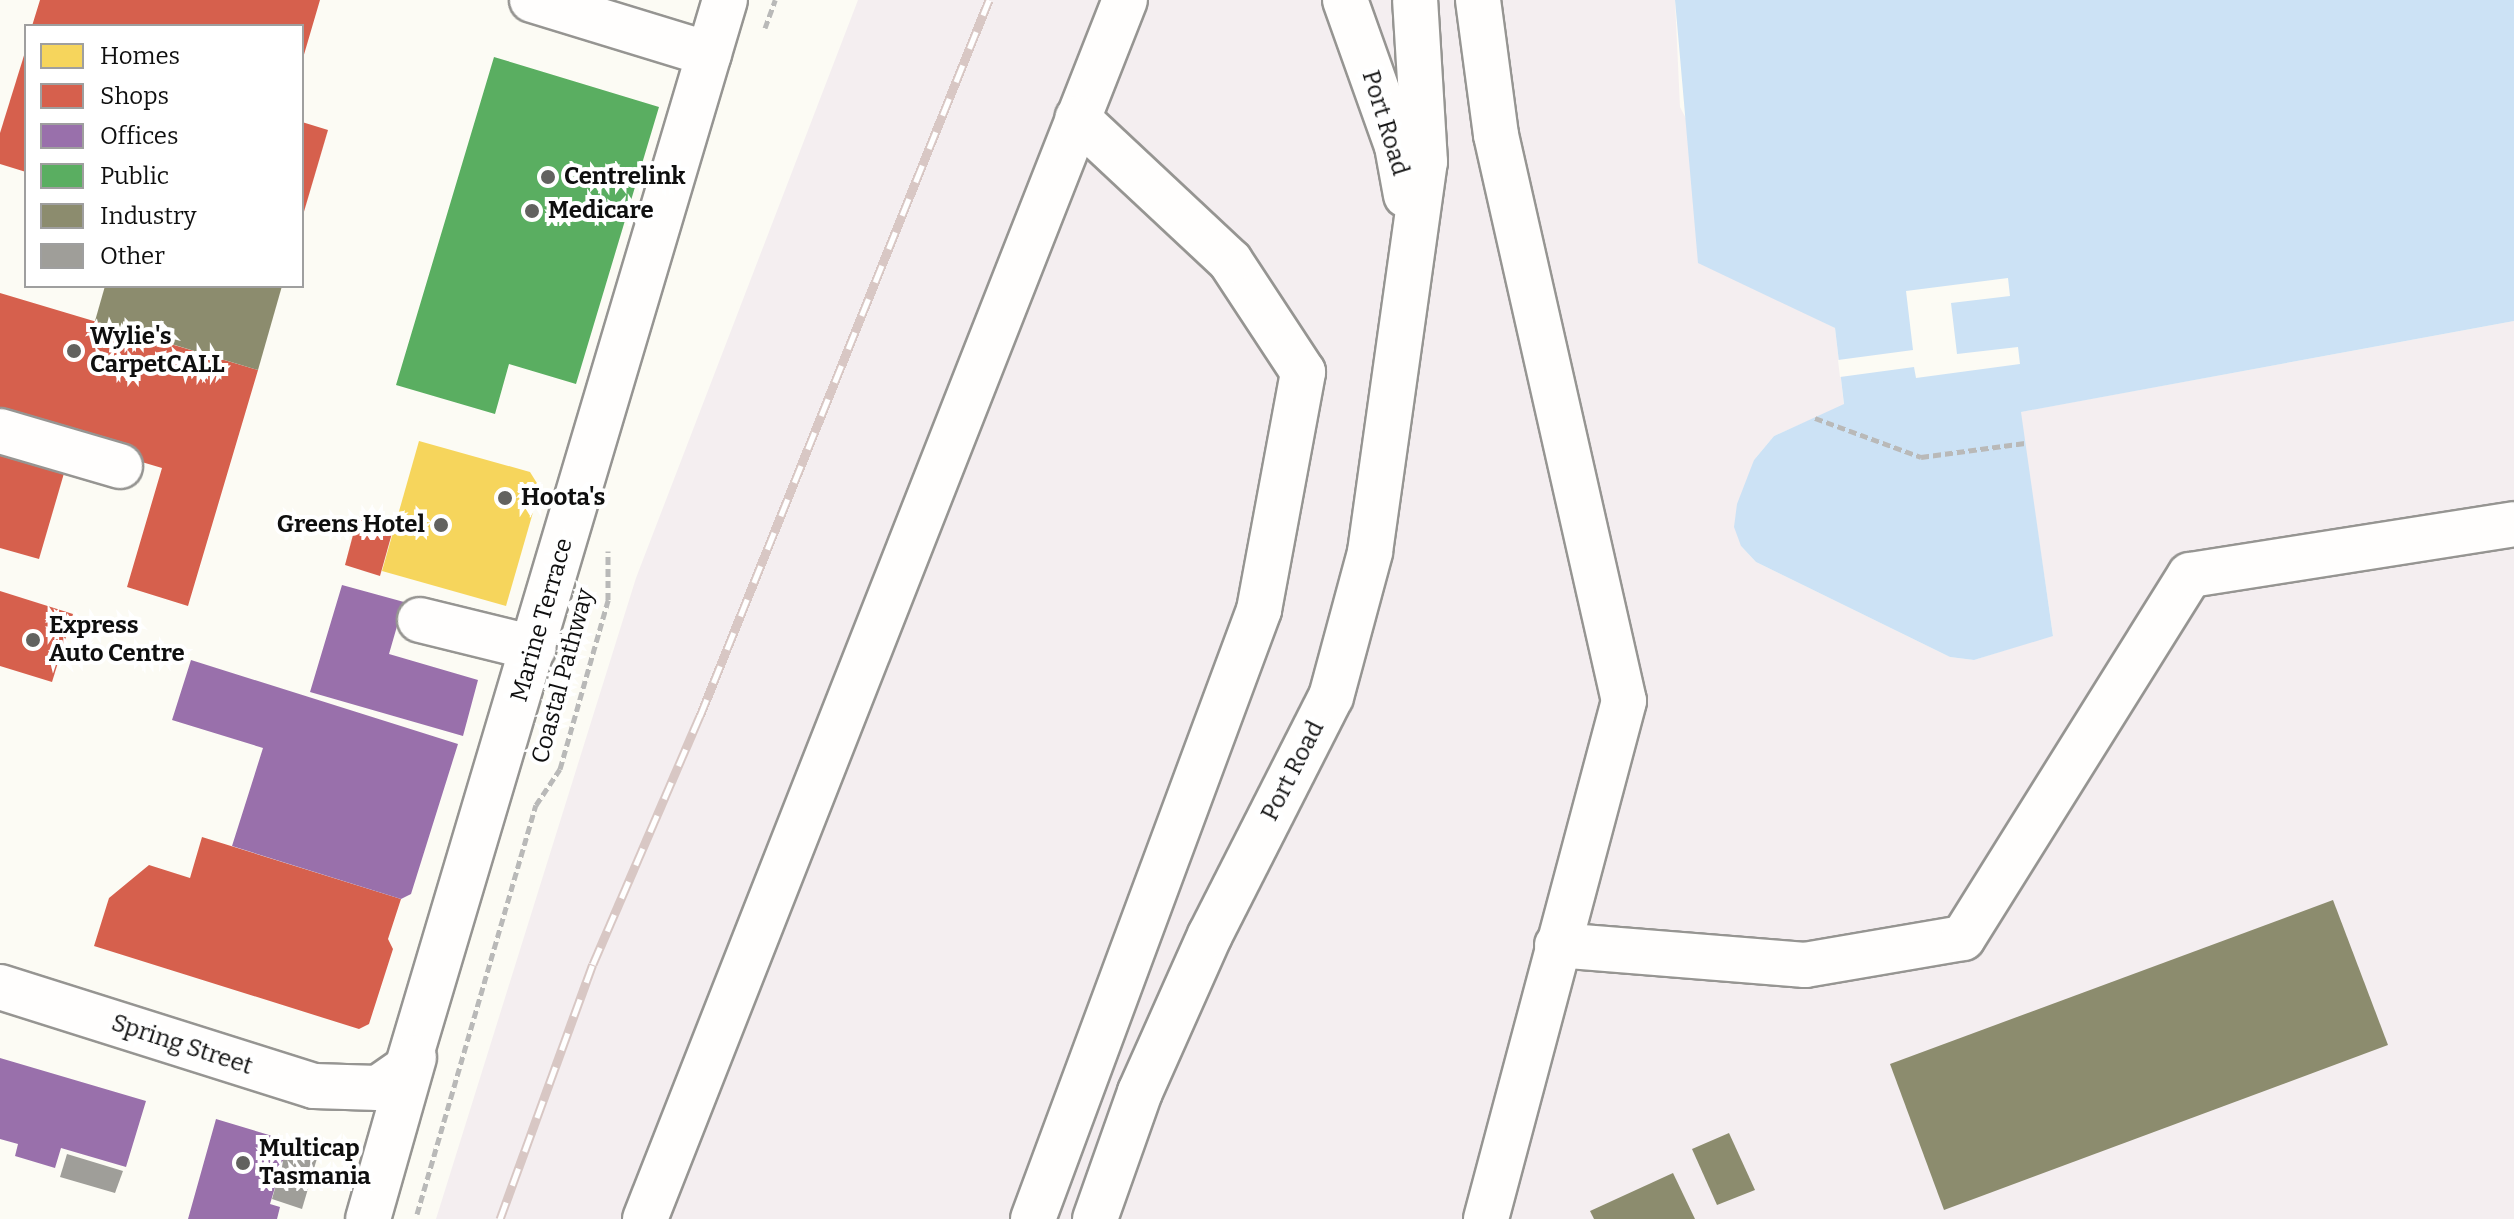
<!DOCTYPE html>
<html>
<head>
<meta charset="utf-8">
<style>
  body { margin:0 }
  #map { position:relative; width:2514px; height:1219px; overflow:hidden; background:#fcfbf4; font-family:Bitter,serif }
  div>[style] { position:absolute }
  .industrial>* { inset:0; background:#f4eef0 }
  .water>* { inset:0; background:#cce2f5 }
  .pier>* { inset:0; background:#fcfbf4 }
  .homes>* { inset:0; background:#f6d55c }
  .shops>* { inset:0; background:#d6604d }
  .offices>* { inset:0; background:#9970ab }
  .public>* { inset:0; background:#5aae61 }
  .industry>* { inset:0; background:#8c8c6e }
  .building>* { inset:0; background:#9f9e99 }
  .path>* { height:5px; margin-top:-2.5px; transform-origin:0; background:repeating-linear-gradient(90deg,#b9b9b8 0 8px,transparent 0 12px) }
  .roads { filter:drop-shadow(2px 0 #969592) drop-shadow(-2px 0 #969592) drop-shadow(0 2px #969592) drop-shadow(0 -2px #969592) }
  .minor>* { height:44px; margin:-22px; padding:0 22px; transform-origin:22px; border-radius:22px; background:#fffefd }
  .rail>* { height:9px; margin-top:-4.5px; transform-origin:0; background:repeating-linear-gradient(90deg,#fff 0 18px,#d8c7c4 0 36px); box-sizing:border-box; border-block:2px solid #d8c7c4 }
  .dots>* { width:22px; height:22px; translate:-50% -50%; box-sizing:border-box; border:4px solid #fff; border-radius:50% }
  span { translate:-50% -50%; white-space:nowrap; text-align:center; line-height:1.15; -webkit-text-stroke:8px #fff; paint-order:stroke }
  .street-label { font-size:24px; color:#0f0f0f }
  .poi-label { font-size:24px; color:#0f0f0f; font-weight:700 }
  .left { translate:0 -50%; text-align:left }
  .right { translate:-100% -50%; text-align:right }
  .legend { position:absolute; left:24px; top:24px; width:280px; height:264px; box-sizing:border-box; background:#fff; border:2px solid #9f9f9f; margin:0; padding:10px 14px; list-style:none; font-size:24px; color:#0f0f0f }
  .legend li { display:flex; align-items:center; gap:16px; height:40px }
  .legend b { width:40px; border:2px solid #9f9f9f }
</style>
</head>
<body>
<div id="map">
  <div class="industrial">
    <i style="clip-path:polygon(858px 0,1675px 0,1680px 107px,1780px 300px,1835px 328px,1844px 405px,1774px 436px,1754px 460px,1741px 546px,1756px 562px,1950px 657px,1974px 660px,2053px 635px,2020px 412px,2514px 321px,2514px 1219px,436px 1219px,636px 578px)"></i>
  </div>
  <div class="water">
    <i style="clip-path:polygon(1675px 0,2514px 0,2514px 321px,2021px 412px,2053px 636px,1974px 660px,1950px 657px,1756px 562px,1741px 546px,1734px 527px,1737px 504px,1754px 460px,1774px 436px,1844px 404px,1835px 328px,1698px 263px)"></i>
  </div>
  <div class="pier">
    <i style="clip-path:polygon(2008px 278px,2010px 296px,1951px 303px,1957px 354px,2018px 347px,2020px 364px,1916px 378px,1914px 367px,1840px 377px,1838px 360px,1913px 350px,1906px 291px)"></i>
  </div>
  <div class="homes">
    <i style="clip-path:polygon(419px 441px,530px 472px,540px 488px,506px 606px,382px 571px)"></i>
  </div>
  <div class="shops">
    <i style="clip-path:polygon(40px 0,320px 0,303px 58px,302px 26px,32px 26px)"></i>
    <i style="clip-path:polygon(26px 49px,26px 172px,0 164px,0 133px)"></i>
    <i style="clip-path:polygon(302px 122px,328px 130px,303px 215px,302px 215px)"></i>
    <i style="clip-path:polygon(0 293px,258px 370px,188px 606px,127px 587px,162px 468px,0 420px)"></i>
    <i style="clip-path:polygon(0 443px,67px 463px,39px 559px,0 548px)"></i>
    <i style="clip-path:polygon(358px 516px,394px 526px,380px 576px,345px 565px)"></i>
    <i style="clip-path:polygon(0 591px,73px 614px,52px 682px,0 666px)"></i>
    <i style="clip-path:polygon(202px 837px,401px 899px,388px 939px,393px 949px,369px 1024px,359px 1029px,94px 946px,109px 898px,149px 865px,190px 878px)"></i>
  </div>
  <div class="offices">
    <i style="clip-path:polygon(342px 585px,404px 602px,389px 654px,478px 680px,463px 736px,310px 692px)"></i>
    <i style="clip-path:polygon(191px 660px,458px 744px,411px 894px,401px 899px,232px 846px,263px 748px,172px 720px)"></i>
    <i style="clip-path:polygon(0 1058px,146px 1101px,126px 1167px,61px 1148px,55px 1168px,15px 1156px,18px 1144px,0 1139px)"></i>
    <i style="clip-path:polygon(216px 1119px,289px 1141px,270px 1204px,280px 1207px,277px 1219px,188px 1219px)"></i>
  </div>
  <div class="public">
    <i style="clip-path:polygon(494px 57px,659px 107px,576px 384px,509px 364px,495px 414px,396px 385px)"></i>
  </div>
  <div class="industry">
    <i style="clip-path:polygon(105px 286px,282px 286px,258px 370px,95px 321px)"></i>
    <i style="clip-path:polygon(2333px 900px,2388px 1045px,1944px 1210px,1890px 1064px)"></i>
    <i style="clip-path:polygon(1729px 1133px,1755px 1190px,1717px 1205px,1692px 1149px)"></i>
    <i style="clip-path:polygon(1673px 1173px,1695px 1219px,1594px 1219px,1590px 1211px)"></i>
  </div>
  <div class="building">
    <i style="clip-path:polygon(287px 1146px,318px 1155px,302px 1209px,272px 1199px)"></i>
    <i style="clip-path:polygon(67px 1154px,123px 1171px,115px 1193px,60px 1177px)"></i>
  </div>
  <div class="path">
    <i style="left:765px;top:28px;width:30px;rotate:-70deg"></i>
    <i style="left:1815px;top:418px;width:113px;rotate:20.2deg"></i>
    <i style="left:1921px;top:457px;width:105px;rotate:-7.7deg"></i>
    <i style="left:417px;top:1214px;width:426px;rotate:-73.8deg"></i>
    <i style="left:536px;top:805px;width:43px;rotate:-56.3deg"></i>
    <i style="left:560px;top:769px;width:176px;rotate:-74.1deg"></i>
    <i style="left:608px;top:600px;width:49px;rotate:-90deg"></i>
  </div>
  <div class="roads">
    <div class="minor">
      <i style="left:532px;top:0;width:185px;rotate:17deg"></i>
      <i style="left:1345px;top:0;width:155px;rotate:70.4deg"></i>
      <i style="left:1397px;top:146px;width:50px;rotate:79.6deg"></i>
      <i style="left:1478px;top:0;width:136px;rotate:82.4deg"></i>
      <i style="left:1496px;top:135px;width:580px;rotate:77.26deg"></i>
      <i style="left:1624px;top:701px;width:536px;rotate:104.92deg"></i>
      <i style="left:0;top:431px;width:125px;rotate:16.3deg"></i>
      <i style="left:420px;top:620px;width:117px;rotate:13.8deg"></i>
      <i style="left:1557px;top:945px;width:249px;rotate:4.6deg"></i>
      <i style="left:1805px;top:965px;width:160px;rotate:-9.7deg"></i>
      <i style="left:1963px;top:938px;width:428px;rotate:-58deg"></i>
      <i style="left:2190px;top:575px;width:328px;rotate:-8.9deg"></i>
      <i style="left:0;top:987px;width:329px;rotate:17.5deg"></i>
      <i style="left:314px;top:1086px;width:64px;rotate:1.8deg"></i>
      <i style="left:378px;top:1088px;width:35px;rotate:-35deg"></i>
      <i style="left:407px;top:1068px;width:1114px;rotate:-73.42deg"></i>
      <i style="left:368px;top:1219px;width:168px;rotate:-74.1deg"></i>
      <i style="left:645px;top:1219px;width:1310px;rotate:-68.51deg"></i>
      <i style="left:1033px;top:1219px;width:650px;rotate:-69.64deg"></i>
      <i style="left:1259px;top:610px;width:242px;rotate:-79.5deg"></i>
      <i style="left:1303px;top:372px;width:133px;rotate:-123.3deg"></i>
      <i style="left:1230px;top:261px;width:209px;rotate:-136.9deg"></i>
      <i style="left:1095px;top:1219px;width:135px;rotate:-70.5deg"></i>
      <i style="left:1140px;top:1092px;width:172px;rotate:-66deg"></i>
      <i style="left:1210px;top:935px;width:267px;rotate:-63.1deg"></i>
      <i style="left:1331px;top:697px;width:150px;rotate:-74.9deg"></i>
      <i style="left:1370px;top:552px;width:394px;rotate:-82deg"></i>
      <i style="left:1425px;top:162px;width:162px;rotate:-93.5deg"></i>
    </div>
  </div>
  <div class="rail">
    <i style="left:500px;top:1219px;width:271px;rotate:-70deg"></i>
    <i style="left:593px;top:964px;width:270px;rotate:-66.7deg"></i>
    <i style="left:700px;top:716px;width:772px;rotate:-68.02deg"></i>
  </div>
  <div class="dots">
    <i style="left:548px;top:177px;background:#62625f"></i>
    <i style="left:532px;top:211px;background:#62625f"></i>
    <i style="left:74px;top:351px;background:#62625f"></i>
    <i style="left:505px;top:498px;background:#62625f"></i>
    <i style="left:441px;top:525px;background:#62625f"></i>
    <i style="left:33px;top:640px;background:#62625f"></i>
    <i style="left:243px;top:1163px;background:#62625f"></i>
  </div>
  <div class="street-label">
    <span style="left:1385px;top:123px;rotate:73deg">Port Road</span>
    <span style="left:542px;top:620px;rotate:-74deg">Marine Terrace</span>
    <span style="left:563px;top:676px;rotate:-75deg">Coastal Pathway</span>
    <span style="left:1293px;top:771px;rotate:-63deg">Port Road</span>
    <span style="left:182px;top:1045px;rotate:18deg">Spring Street</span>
  </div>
  <div class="poi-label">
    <span class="left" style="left:564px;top:177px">Centrelink</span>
    <span class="left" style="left:548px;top:211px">Medicare</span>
    <span class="left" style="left:90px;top:351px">Wylie's<br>CarpetCALL</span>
    <span class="left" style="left:521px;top:498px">Hoota's</span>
    <span class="right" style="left:425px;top:525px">Greens Hotel</span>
    <span class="left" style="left:49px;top:640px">Express<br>Auto Centre</span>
    <span class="left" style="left:259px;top:1163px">Multicap<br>Tasmania</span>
  </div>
  <ul class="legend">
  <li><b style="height:22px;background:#f6d55c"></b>Homes</li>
  <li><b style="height:22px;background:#d6604d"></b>Shops</li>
  <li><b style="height:22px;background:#9970ab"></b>Offices</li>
  <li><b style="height:22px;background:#5aae61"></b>Public</li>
  <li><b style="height:22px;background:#8c8c6e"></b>Industry</li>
  <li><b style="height:22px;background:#9f9e99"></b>Other</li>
  </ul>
</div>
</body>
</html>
